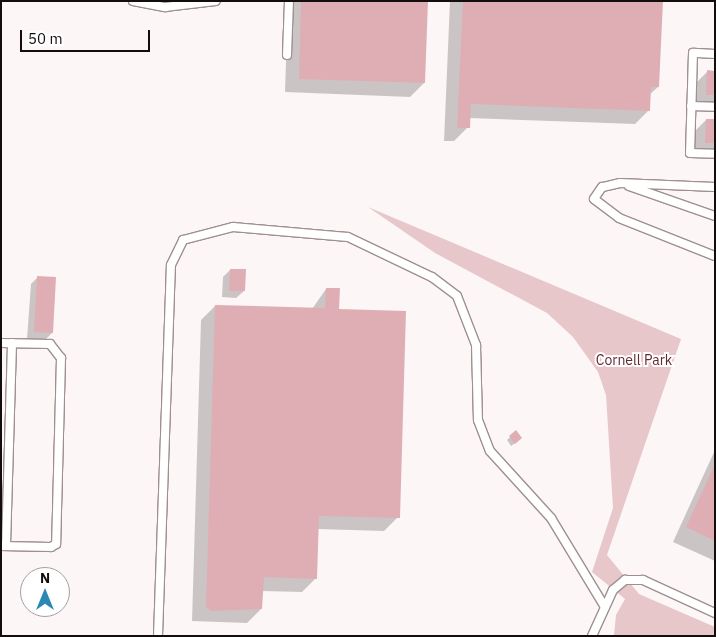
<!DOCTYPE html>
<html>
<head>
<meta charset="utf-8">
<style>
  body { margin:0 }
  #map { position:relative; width:716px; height:637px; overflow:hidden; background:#fdf6f7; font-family:"IBM Plex Sans",sans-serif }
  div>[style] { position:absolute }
  .green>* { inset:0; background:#e8c7cb }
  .shadow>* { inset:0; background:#0003 }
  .building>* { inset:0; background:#deaeb4 }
  .roads { filter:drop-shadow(1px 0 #9f8f90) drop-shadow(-1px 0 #9f8f90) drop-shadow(0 1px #9f8f90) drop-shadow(0 -1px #9f8f90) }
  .lane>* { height:8px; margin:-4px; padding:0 4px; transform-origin:4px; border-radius:4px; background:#fff }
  span { translate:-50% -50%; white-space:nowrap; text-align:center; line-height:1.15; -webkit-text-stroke:4px #fff; paint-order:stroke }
  .park-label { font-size:14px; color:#642835 }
  .frame { position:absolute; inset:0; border:2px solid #130d0e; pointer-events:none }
  .north { position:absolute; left:20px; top:567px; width:50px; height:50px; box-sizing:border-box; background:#fff; border:1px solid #a19e9f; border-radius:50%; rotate:0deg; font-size:14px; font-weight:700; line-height:20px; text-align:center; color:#130d0e }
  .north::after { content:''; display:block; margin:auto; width:18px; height:22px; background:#2b87b4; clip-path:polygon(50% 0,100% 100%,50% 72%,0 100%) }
  .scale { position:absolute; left:20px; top:30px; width:130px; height:22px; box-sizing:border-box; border:2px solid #130d0e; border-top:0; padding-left:6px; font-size:15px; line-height:18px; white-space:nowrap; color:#130d0e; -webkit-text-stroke:4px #fff; paint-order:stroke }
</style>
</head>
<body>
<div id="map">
  <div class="green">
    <i style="clip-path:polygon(368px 207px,681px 339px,607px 555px,639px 594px,715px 627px,715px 636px,614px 635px,616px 615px,625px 599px,592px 572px,613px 508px,606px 395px,598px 372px,573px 337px,547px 313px,435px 253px)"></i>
  </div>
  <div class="shadow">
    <i style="clip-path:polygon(288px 1px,427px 1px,424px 83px,410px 97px,285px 92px)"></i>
    <i style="clip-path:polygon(450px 1px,661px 1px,658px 87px,649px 95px,649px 110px,635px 124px,469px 118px,468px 127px,454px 141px,444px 141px)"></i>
    <i style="clip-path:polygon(707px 72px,715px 72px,715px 109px,693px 109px,693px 86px)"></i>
    <i style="clip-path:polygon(706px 120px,715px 120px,715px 157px,691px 156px,692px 134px)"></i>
    <i style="clip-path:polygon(230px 270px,244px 291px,236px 298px,222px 297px,223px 277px)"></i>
    <i style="clip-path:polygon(38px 277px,52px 333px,45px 340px,27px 339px,31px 284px)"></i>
    <i style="clip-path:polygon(326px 289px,338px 310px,398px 517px,384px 531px,318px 529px,316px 578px,302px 592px,262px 591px,261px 609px,247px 623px,192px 621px,201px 320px,215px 306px,312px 309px)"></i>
    <i style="clip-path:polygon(516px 432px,518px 441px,511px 446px,507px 440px)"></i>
    <i style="clip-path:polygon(715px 450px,715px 561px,673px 542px)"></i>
  </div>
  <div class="building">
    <i style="clip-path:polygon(301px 1px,428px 1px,425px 83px,299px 79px)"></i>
    <i style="clip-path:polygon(463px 1px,663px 1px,659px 87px,651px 87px,650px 111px,471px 104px,470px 128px,457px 128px)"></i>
    <i style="clip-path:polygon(707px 70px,715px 71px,715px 95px,706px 95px)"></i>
    <i style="clip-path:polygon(706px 119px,715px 119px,715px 143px,705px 143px)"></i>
    <i style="clip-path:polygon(230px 269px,246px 269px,245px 291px,229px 291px)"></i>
    <i style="clip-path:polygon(37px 276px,56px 277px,53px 333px,34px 332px)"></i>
    <i style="clip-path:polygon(326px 288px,340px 288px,339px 309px,406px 311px,400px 518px,319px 516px,317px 579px,264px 577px,262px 609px,211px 611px,206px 607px,215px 305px,325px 308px)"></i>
    <i style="clip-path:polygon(516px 430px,522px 438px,515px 444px,509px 436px)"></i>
    <i style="clip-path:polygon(715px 464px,715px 541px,686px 527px)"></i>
  </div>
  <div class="roads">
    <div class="lane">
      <i style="left:133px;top:1px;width:33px;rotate:11deg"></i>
      <i style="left:165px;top:7px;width:51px;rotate:-6.7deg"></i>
      <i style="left:715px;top:54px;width:22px;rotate:-177deg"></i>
      <i style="left:693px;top:53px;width:100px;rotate:91.7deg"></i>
      <i style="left:690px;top:153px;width:25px;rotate:2deg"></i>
      <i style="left:287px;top:55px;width:54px;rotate:-87.9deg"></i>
      <i style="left:691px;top:106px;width:24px;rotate:2deg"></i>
      <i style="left:629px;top:186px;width:91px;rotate:19.2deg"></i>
      <i style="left:715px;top:187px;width:95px;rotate:-177.6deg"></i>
      <i style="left:620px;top:183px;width:18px;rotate:167deg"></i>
      <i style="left:602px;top:187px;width:14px;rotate:124deg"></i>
      <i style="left:594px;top:199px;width:31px;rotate:37deg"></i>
      <i style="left:619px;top:218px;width:103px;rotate:21.6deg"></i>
      <i style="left:1px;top:343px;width:49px;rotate:1.2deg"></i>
      <i style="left:50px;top:344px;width:18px;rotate:52deg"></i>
      <i style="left:61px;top:358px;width:186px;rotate:91.5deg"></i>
      <i style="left:56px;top:544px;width:6px;rotate:149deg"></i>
      <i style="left:51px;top:547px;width:50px;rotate:-178.9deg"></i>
      <i style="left:6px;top:546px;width:203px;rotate:-88.3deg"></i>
      <i style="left:158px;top:636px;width:371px;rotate:-88deg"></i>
      <i style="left:171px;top:265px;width:28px;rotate:-64deg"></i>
      <i style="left:183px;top:240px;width:52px;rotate:-14.6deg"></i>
      <i style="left:233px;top:227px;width:115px;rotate:5deg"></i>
      <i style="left:348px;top:237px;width:93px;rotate:25.5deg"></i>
      <i style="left:432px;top:277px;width:31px;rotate:37deg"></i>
      <i style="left:457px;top:296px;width:53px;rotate:68.8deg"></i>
      <i style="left:476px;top:345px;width:75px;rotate:88.5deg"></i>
      <i style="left:478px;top:420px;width:33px;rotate:69deg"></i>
      <i style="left:490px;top:451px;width:91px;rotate:47.7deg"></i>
      <i style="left:551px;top:518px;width:104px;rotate:58.8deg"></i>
      <i style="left:592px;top:636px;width:51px;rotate:-65.5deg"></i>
      <i style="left:613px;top:590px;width:16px;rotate:-40deg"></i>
      <i style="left:625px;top:580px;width:18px"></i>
      <i style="left:643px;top:580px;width:79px;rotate:24.6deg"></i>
    </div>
  </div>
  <div class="park-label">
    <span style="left:634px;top:360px">Cornell Park</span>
  </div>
  <div class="frame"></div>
  <div class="north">N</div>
  <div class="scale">50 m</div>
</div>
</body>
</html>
